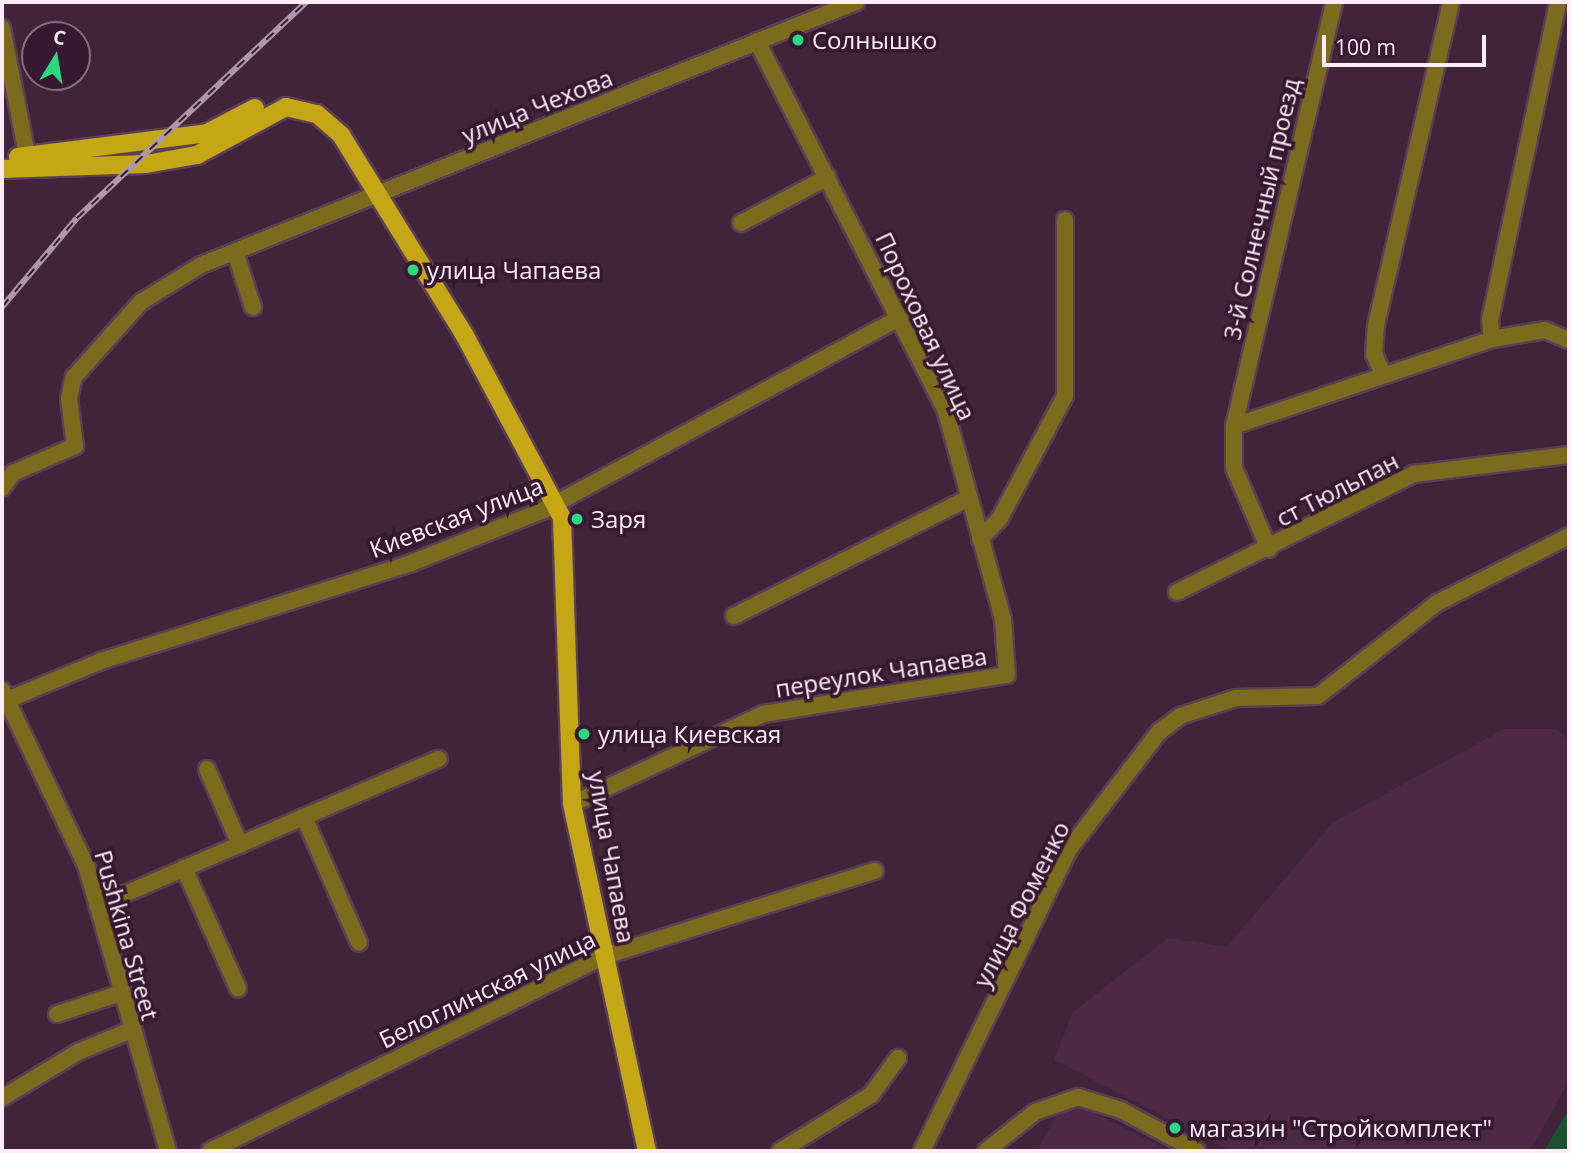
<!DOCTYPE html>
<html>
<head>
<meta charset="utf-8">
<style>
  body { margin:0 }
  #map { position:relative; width:1571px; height:1153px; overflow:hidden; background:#41233a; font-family:"Open Sans",sans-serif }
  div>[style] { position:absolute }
  .built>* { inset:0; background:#4d2945 }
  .green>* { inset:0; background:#1b5133 }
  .roads { filter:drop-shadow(2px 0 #5b3f55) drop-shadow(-2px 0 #5b3f55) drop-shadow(0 2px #5b3f55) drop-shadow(0 -2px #5b3f55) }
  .minor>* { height:16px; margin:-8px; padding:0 8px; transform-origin:8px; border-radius:8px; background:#7d6b1d }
  .major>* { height:18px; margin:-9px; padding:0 9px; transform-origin:9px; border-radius:9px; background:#c5a716 }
  .rail>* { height:6px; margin-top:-3px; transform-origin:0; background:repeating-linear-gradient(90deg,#361930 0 10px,#ae98a8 0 20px); box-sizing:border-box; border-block:2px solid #ae98a8 }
  .dots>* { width:19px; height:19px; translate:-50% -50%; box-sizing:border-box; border:4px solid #361930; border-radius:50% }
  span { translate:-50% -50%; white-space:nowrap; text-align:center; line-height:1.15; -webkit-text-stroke:7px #361930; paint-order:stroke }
  .poi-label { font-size:24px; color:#feedf9 }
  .left { translate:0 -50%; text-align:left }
  .street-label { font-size:24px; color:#feedf9 }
  .frame { position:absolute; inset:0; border:4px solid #feedf9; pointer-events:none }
  .north { position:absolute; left:21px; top:21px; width:70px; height:70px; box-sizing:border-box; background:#361930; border:2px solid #866e80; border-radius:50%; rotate:11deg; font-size:19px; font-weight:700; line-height:28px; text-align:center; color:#feedf9 }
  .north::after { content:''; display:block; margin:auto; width:24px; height:32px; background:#2dd884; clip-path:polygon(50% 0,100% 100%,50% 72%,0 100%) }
  .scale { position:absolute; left:1322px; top:35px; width:164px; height:32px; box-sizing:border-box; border:4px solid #feedf9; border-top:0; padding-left:9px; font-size:21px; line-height:24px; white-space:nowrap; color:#feedf9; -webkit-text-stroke:5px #361930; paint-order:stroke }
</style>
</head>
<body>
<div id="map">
  <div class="built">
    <i style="clip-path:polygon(1504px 729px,1557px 729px,1569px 740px,1569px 1081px,1530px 1151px,1231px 1151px,1054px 1060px,1073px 1012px,1168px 938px,1227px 947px,1332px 823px)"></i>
    <i style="clip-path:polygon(1066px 1099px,1171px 1151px,1037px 1151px)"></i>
  </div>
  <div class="green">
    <i style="clip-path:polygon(228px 132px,197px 148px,146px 158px,39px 161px)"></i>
    <i style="clip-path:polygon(1569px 1109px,1569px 1151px,1544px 1151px)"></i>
  </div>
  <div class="roads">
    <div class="minor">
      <i style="left:2px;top:28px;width:123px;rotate:78.8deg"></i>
      <i style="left:741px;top:223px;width:98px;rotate:-27.9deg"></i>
      <i style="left:235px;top:252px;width:58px;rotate:71.9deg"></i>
      <i style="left:1492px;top:339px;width:19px;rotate:-96deg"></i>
      <i style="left:1490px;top:320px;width:325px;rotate:-77.9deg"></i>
      <i style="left:1382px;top:372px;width:20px;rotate:-114deg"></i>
      <i style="left:1374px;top:354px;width:29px;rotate:-86deg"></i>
      <i style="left:1376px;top:325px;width:332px;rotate:-76.9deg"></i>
      <i style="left:1234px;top:426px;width:272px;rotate:-18.6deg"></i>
      <i style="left:1492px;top:339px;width:54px;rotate:-9.6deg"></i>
      <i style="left:1545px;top:330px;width:26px;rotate:23deg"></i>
      <i style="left:2px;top:488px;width:19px;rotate:-54deg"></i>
      <i style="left:13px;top:473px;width:68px;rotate:-23.5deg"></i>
      <i style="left:75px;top:446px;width:48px;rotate:-97.1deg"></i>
      <i style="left:69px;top:398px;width:22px;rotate:-77deg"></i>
      <i style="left:74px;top:377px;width:101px;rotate:-48.2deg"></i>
      <i style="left:141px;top:302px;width:70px;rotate:-31.7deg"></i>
      <i style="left:201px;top:265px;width:706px;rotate:-21.88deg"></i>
      <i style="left:980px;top:539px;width:29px;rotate:-46deg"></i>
      <i style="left:1000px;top:518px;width:138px;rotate:-62deg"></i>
      <i style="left:1065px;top:396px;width:176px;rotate:-90deg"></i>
      <i style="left:1269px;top:549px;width:88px;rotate:-113.4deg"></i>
      <i style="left:1234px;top:468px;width:42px;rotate:-90deg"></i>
      <i style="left:1234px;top:426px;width:436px;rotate:-76.7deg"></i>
      <i style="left:1177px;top:592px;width:265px;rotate:-26.5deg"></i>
      <i style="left:1414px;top:474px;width:156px;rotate:-7deg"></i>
      <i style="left:734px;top:616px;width:263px;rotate:-26.7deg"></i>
      <i style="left:2px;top:690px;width:194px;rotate:64.4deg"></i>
      <i style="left:86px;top:865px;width:298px;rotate:74deg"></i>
      <i style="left:2px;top:702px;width:107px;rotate:-22.5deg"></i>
      <i style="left:101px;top:661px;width:325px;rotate:-17.5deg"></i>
      <i style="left:411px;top:563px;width:141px;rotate:-21.7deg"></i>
      <i style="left:542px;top:511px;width:409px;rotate:-28.4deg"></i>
      <i style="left:207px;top:769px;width:83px;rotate:66.5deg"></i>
      <i style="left:572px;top:804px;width:211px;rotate:-25.2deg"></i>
      <i style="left:763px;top:714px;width:247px;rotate:-9.1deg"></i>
      <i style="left:1007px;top:675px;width:56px;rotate:-94.1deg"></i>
      <i style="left:1003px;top:619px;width:218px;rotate:-105.4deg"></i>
      <i style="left:945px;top:409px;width:413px;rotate:-117.1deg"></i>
      <i style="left:304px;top:817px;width:137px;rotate:66.4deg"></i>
      <i style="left:184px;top:868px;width:132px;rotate:65.8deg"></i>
      <i style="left:97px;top:906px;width:372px;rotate:-23.3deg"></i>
      <i style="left:57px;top:1014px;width:67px;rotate:-18.2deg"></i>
      <i style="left:2px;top:1098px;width:89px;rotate:-31.2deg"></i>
      <i style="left:78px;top:1052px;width:57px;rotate:-22.5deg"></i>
      <i style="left:210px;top:1151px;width:441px;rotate:-26.3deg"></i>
      <i style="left:605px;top:956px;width:283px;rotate:-17.5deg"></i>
      <i style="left:780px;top:1151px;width:107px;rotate:-31.6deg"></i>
      <i style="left:871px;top:1095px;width:46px;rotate:-53.9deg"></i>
      <i style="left:922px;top:1151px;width:337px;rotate:-64deg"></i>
      <i style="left:1070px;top:848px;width:146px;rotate:-52.5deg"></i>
      <i style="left:1159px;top:732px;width:26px;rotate:-37deg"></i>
      <i style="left:1180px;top:716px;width:59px;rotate:-17.8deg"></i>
      <i style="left:1236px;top:698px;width:82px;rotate:-1.4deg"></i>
      <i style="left:1318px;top:696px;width:151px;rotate:-38deg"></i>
      <i style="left:1437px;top:603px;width:148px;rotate:-26.9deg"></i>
      <i style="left:986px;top:1151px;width:63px;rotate:-38.5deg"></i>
      <i style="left:1035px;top:1112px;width:46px;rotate:-19.2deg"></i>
      <i style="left:1078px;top:1097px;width:45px;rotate:16.8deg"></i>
      <i style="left:1121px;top:1110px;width:86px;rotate:28.3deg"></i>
    </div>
    <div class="major">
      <i style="left:18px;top:157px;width:191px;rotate:-7.2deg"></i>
      <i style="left:207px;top:133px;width:54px;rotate:-27.5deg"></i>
      <i style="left:2px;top:169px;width:144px;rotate:-2deg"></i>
      <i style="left:146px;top:164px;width:52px;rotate:-10deg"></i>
      <i style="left:197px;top:155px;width:101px;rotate:-28.3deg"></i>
      <i style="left:286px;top:107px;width:32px;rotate:13deg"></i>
      <i style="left:317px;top:114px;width:32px;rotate:41deg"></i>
      <i style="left:341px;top:135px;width:236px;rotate:58.3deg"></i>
      <i style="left:465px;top:336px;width:206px;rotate:61.9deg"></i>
      <i style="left:562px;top:518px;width:286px;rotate:88deg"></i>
      <i style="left:572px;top:804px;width:355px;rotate:77.8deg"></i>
    </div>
  </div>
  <div class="rail">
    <i style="left:2px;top:307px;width:116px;rotate:-49.9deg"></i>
    <i style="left:77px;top:218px;width:315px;rotate:-43.3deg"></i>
  </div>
  <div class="dots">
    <i style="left:798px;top:40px;background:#2dd884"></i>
    <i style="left:413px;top:270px;background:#2dd884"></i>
    <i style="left:577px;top:519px;background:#2dd884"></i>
    <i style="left:584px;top:734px;background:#2dd884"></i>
    <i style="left:1175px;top:1128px;background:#2dd884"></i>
  </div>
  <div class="poi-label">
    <span class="left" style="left:812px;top:40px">Солнышко</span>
    <span class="left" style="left:427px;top:270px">улица Чапаева</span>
    <span class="left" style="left:591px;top:519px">Заря</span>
    <span class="left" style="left:598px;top:734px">улица Киевская</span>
    <span class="left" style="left:1189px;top:1128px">магазин "Стройкомплект"</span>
  </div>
  <div class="street-label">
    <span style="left:537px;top:106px;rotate:-22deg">улица Чехова</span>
    <span style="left:1261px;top:209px;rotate:-77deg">3-й Солнечный проезд</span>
    <span style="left:926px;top:326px;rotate:65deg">Пороховая улица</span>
    <span style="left:1337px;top:489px;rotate:-27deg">ст Тюльпан</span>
    <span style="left:456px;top:517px;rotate:-21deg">Киевская улица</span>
    <span style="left:881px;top:672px;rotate:-9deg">переулок Чапаева</span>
    <span style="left:612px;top:857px;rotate:80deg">улица Чапаева</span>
    <span style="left:1021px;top:904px;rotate:-63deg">улица Фоменко</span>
    <span style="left:127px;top:935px;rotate:74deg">Pushkina Street</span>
    <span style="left:487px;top:989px;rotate:-26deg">Белоглинская улица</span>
  </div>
  <div class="frame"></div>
  <div class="north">С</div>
  <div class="scale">100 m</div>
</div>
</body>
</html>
